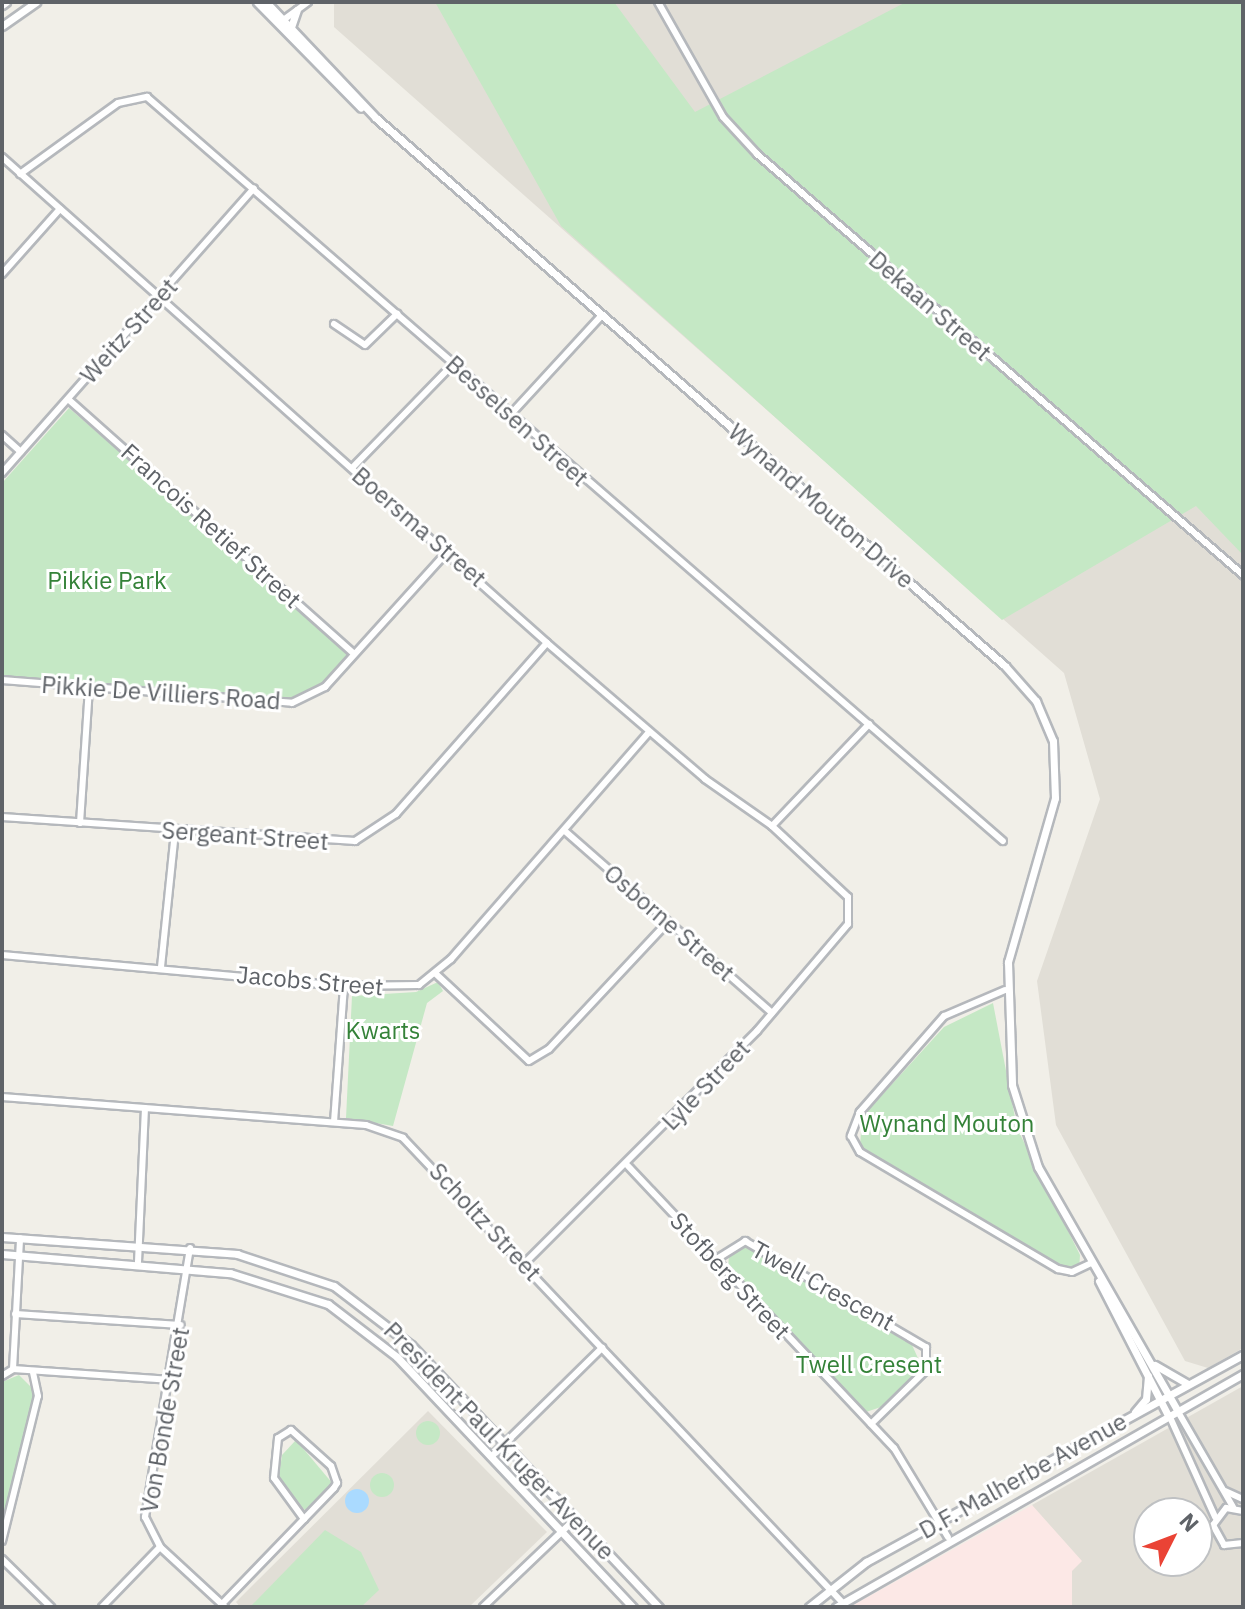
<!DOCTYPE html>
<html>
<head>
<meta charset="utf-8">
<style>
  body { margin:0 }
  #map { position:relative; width:1245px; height:1609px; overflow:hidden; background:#f1efe8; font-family:"IBM Plex Sans",sans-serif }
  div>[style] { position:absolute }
  .education>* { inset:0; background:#e1ded6 }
  .medical>* { inset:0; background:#fce8e6 }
  .green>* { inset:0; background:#c5e8c5 }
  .round { border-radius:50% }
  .water>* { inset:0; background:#aadaff }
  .roads { filter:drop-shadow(2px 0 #b5b8bc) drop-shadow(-2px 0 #b5b8bc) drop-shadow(0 2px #b5b8bc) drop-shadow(0 -2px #b5b8bc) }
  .minor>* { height:6px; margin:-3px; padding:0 3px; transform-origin:3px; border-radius:3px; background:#fff }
  .tertiary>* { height:7px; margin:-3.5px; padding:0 3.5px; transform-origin:3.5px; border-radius:3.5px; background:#fff }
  span { translate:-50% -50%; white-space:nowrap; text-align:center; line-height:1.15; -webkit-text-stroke:6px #fff; paint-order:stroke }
  .street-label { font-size:24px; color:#5f6368 }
  .park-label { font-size:24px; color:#348238 }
  .frame { position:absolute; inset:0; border:4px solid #5f6368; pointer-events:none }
  .north { position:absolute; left:1133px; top:1497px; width:80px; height:80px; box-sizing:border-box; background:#fff; border:2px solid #bfc1c3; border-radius:50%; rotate:48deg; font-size:22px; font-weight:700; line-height:32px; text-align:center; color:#5f6368 }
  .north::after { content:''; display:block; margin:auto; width:28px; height:36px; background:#ea4335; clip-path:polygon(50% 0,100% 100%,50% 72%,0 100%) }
</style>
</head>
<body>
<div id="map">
  <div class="education">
    <i style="clip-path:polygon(334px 2px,1243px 2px,1243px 1348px,1208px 1368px,1185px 1361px,1056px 1125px,1037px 981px,1100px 799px,1064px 673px,334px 27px)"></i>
    <i style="clip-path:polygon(evenodd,1243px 1386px,1243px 1607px,1072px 1607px,1072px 1571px,1032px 1505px,1243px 1386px,1149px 1513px,1197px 1513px,1197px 1561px,1149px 1561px,1149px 1513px)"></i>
    <i style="clip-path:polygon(428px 1411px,547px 1532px,469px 1607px,240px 1607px,236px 1602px)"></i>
  </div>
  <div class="medical">
    <i style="clip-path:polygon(1032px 1505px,1082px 1561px,1072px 1571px,1072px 1607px,850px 1607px)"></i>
  </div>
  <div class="green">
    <i style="clip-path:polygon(435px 2px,614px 2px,695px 112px,906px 2px,1243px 2px,1243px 555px,1196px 506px,1002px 620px,561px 226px)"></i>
    <i style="clip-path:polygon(69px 408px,353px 654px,328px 687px,297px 703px,2px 678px,2px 483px)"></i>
    <i style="clip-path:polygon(438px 982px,443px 991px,427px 1003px,393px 1126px,346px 1118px,352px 996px,416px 992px)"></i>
    <i style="clip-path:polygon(993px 1003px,1017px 1128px,1080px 1255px,1079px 1270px,1067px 1273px,860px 1146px,862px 1117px,944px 1027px)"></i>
    <i style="clip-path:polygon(742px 1245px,912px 1345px,922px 1367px,881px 1407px,863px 1413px,728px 1274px,729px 1252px)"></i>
    <i style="clip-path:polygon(19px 1375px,37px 1393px,2px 1535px,2px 1382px)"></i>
    <i class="round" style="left:416px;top:1421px;width:24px;height:24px"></i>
    <i style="clip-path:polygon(296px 1440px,333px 1484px,305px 1510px,284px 1492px,279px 1475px,282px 1455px)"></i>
    <i class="round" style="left:370px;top:1473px;width:24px;height:24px"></i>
    <i style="clip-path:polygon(325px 1530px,361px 1552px,379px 1590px,361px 1607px,250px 1607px)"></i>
  </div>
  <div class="water">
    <i class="round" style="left:345px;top:1489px;width:24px;height:24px"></i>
  </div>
  <div class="roads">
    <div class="minor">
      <i style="left:658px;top:2px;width:132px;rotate:60.5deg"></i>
      <i style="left:723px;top:117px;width:50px;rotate:47.4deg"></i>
      <i style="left:757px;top:154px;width:643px;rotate:40.9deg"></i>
      <i style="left:282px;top:21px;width:32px;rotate:-36deg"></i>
      <i style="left:2px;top:157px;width:730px;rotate:41.72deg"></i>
      <i style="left:547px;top:643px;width:208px;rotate:40.7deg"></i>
      <i style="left:705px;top:779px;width:82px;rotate:35deg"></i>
      <i style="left:772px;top:826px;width:104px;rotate:43.1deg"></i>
      <i style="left:848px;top:897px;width:27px;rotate:90deg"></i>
      <i style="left:848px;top:924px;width:140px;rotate:130.4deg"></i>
      <i style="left:757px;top:1031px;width:330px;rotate:135deg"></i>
      <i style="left:20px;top:174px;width:121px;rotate:-35.9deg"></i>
      <i style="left:118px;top:103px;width:30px;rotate:-12deg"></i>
      <i style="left:147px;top:97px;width:1134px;rotate:41deg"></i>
      <i style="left:2px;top:274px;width:87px;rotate:-48.3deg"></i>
      <i style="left:334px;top:324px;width:37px;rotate:34deg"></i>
      <i style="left:365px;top:345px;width:45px;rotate:-44.1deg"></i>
      <i style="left:68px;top:399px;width:383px;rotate:41.7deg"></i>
      <i style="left:511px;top:414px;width:133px;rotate:-47.4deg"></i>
      <i style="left:2px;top:435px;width:25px;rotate:42deg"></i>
      <i style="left:352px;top:468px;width:144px;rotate:-45.8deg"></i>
      <i style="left:2px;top:473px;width:380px;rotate:-48.5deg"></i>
      <i style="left:2px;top:680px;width:291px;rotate:4.5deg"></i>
      <i style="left:292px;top:703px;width:37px;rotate:-26deg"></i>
      <i style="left:325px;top:687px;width:182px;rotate:-47.9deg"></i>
      <i style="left:2px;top:817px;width:354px;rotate:3.9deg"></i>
      <i style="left:355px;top:841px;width:49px;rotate:-33.4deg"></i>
      <i style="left:396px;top:814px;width:228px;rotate:-48.6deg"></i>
      <i style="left:80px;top:823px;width:135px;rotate:-86.2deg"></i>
      <i style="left:772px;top:826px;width:141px;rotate:-46.4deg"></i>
      <i style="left:566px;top:832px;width:274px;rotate:41.3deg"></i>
      <i style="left:2px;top:955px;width:343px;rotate:5.2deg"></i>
      <i style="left:344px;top:986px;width:75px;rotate:-0.8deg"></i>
      <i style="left:419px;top:985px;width:41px;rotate:-39.1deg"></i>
      <i style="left:451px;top:959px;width:301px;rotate:-48.9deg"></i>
      <i style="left:161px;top:967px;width:137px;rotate:-84.1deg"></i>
      <i style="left:436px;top:974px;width:127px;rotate:43.1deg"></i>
      <i style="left:529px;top:1061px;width:23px;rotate:-31deg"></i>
      <i style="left:549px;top:1049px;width:171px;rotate:-46.9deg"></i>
      <i style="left:1005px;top:990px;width:66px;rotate:156.9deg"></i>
      <i style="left:944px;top:1016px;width:128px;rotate:131.2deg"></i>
      <i style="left:860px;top:1112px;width:26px;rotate:111deg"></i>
      <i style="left:851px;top:1136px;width:18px;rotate:61deg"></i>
      <i style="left:860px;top:1152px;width:230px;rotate:30.6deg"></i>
      <i style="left:1058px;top:1269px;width:14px;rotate:12deg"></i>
      <i style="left:1072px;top:1272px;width:21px;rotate:-25deg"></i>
      <i style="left:2px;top:1097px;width:365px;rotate:4.4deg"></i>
      <i style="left:366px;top:1125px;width:39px;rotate:19deg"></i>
      <i style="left:403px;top:1138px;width:639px;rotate:46.59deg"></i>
      <i style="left:334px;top:1122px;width:136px;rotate:-85.8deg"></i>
      <i style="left:628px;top:1166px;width:388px;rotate:46.7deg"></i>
      <i style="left:894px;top:1448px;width:104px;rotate:58.8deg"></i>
      <i style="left:190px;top:1248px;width:273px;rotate:99.5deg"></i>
      <i style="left:145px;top:1517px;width:34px;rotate:63deg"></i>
      <i style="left:160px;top:1547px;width:88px;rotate:42.7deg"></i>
      <i style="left:715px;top:1260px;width:36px;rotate:-32deg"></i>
      <i style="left:745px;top:1241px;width:210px;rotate:30.4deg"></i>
      <i style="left:926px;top:1347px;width:23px;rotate:90deg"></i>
      <i style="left:926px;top:1370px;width:77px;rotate:135.5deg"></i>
      <i style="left:138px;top:1262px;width:154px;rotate:-87.4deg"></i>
      <i style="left:15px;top:1314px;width:166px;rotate:3.8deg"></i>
      <i style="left:13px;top:1369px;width:131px;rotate:-86.9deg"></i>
      <i style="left:2px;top:1376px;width:13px;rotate:-32deg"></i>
      <i style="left:13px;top:1369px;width:159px;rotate:4deg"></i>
      <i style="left:1177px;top:1410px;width:112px;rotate:60deg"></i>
      <i style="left:1169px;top:1415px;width:112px;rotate:65.7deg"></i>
      <i style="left:491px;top:1457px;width:156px;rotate:-44.5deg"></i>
      <i style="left:1225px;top:1491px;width:20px;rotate:24deg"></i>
      <i style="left:1243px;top:1511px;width:17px;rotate:-170deg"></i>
      <i style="left:1226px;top:1508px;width:21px;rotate:127deg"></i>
      <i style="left:1213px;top:1525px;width:23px;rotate:61deg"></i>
      <i style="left:1224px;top:1545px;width:19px;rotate:-6deg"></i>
      <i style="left:2px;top:1541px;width:149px;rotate:-76.1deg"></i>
      <i style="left:38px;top:1396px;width:25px;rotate:-102deg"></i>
      <i style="left:2px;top:1559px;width:69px;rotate:44.4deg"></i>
      <i style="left:222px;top:1604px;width:161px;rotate:-46deg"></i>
      <i style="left:334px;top:1488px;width:6px;rotate:-59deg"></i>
      <i style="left:337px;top:1483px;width:18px;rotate:-109deg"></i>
      <i style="left:331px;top:1466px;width:54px;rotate:-138deg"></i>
      <i style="left:291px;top:1430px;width:15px;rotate:148deg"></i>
      <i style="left:278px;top:1438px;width:40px;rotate:95.7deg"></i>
      <i style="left:274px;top:1478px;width:51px;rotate:53.8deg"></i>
      <i style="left:102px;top:1607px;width:83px;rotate:-46deg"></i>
      <i style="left:483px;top:1607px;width:127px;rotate:-43.7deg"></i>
    </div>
    <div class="tertiary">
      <i style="left:257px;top:2px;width:148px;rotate:45.5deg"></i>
      <i style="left:266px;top:2px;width:160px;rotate:46.5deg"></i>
      <i style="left:376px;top:118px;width:834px;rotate:41.06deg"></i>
      <i style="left:1005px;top:666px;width:47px;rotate:48.5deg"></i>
      <i style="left:1036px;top:701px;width:43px;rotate:67deg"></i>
      <i style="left:1053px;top:741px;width:57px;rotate:88deg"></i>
      <i style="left:1055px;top:798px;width:171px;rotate:106deg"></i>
      <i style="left:1008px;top:962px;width:123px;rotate:88.1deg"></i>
      <i style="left:1012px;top:1085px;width:86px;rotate:72.4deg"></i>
      <i style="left:1038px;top:1167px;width:280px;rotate:60.2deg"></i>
      <i style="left:2px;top:5px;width:5px;rotate:-37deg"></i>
      <i style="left:2px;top:26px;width:42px;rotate:-35.2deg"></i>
      <i style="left:290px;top:30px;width:21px;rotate:-71deg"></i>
      <i style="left:2px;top:1237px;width:236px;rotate:4.1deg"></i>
      <i style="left:237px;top:1254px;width:102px;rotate:18.3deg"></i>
      <i style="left:334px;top:1286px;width:97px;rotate:37.5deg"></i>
      <i style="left:411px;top:1345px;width:361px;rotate:46.6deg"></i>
      <i style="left:2px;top:1254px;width:229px;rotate:4.8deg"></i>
      <i style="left:230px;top:1273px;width:103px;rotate:17.6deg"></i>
      <i style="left:328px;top:1304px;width:87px;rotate:37.5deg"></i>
      <i style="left:397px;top:1357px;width:344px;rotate:46.7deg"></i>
      <i style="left:1099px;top:1281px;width:151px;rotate:62.8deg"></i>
      <i style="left:1155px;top:1365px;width:38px;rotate:30deg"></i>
      <i style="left:1135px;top:1412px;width:17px;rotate:-50deg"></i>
      <i style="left:1146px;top:1399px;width:23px;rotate:-85deg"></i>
      <i style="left:809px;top:1607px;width:73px;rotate:-38.3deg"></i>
      <i style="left:866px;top:1562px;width:430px;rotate:-28.8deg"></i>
      <i style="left:836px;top:1607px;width:469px;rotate:-29.8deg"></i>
    </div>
  </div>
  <div class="street-label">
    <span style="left:930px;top:306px;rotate:41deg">Dekaan Street</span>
    <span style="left:129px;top:331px;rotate:-48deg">Weitz Street</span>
    <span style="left:517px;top:421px;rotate:42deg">Besselsen Street</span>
    <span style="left:821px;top:506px;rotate:41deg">Wynand Mouton Drive</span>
    <span style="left:211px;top:526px;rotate:42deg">Francois Retief Street</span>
    <span style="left:419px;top:527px;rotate:41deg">Boersma Street</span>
    <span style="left:161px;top:693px;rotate:4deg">Pikkie De Villiers Road</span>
    <span style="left:245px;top:836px;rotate:4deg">Sergeant Street</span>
    <span style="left:669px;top:923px;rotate:41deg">Osborne Street</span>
    <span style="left:310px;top:981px;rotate:5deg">Jacobs Street</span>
    <span style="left:706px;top:1085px;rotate:-46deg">Lyle Street</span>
    <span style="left:485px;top:1222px;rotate:47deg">Scholtz Street</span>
    <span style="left:730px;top:1276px;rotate:47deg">Stofberg Street</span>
    <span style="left:823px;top:1286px;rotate:29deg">Twell Crescent</span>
    <span style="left:165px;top:1420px;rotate:-80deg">Von Bonde Street</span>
    <span style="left:499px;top:1441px;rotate:46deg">President Paul Kruger Avenue</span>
    <span style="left:1023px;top:1476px;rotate:-29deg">D.F. Malherbe Avenue</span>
  </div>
  <div class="park-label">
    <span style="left:107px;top:581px">Pikkie Park</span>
    <span style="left:383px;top:1031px">Kwarts</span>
    <span style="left:947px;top:1124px">Wynand Mouton</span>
    <span style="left:869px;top:1365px">Twell Cresent</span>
  </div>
  <div class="frame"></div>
  <div class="north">N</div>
</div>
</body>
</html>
